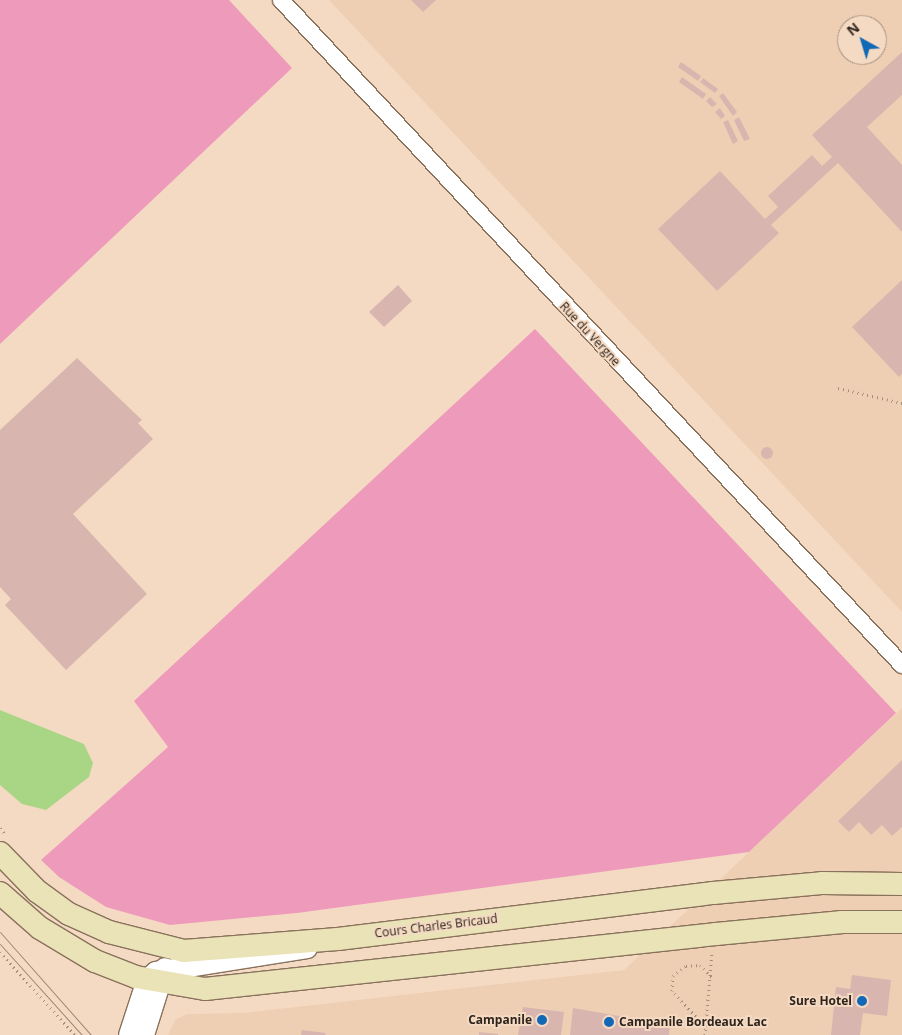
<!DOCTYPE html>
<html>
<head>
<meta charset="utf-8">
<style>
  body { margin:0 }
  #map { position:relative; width:902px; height:1035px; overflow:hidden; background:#f5dac3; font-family:"Open Sans",sans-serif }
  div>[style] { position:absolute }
  .built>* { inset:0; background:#efcfb3 }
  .green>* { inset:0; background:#ee9abb }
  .water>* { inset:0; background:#a9d685 }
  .building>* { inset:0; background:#d9b5af }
  .round { border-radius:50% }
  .path>* { height:3px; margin-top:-1.5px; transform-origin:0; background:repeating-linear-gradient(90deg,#a38f7e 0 1px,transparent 0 5px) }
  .roads { filter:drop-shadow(1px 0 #89715c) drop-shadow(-1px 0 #89715c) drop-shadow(0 1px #89715c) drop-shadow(0 -1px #89715c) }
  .minor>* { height:16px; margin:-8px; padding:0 8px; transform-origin:8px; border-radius:8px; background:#fff }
  .tertiary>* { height:20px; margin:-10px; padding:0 10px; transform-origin:10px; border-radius:10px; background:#fff }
  .secondary>* { height:22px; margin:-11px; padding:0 11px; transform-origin:11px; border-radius:11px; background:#eae3b7 }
  .tram>* { height:1px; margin:-0.5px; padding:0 0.5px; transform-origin:0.5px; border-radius:0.5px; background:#9b8877 }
  .dots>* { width:14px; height:14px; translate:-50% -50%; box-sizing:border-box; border:2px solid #f5dac3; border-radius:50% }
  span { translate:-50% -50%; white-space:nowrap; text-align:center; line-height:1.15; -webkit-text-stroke:4px #f5dac3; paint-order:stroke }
  .street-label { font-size:12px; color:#2e241c }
  .poi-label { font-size:12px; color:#2e241c; font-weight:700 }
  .right { translate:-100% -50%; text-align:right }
  .left { translate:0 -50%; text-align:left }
  .north { position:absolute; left:837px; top:15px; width:50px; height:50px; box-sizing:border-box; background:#f5dac3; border:1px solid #a59180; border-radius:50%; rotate:321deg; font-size:14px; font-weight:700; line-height:20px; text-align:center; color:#2e241c }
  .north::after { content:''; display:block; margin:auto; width:18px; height:22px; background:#1168b6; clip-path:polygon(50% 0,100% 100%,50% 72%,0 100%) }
</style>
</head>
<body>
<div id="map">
  <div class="built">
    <i style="clip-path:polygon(evenodd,329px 0,902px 0,902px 612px,414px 91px,329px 0,847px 25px,877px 25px,877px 55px,847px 55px,847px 25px)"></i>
    <i style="clip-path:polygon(902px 708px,902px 1035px,168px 1035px,175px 1020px,187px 1014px,243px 1013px,624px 970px)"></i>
  </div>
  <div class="green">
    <i style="clip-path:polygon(0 0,229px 0,292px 68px,0 344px)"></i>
    <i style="clip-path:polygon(535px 329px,896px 713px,749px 852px,297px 913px,170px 925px,106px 907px,59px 877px,41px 860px,168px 747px,134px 701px)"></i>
  </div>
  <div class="water">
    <i style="clip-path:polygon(0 710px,84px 744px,93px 763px,89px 777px,46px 810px,22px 804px,0 785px)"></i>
  </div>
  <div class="building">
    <i style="clip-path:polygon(411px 0,436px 0,423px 12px)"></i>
    <i style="clip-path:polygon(902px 52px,902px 95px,867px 127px,902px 165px,902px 232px,838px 163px,771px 225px,779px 233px,717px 291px,658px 229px,720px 171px,765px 219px,778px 207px,768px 196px,812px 155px,822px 166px,832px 157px,812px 135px)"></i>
    <i style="clip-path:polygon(681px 62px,701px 76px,698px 81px,678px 67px)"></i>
    <i style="clip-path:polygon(682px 77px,706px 94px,703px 99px,679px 82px)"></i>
    <i style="clip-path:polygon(703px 78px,718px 89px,715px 93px,700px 82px)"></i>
    <i style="clip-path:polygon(723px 93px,737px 112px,733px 116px,719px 96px)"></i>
    <i style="clip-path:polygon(710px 97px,717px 104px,712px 107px,706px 101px)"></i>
    <i style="clip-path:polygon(720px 108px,725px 116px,721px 119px,715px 112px)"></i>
    <i style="clip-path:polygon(739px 117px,750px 139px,744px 141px,734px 120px)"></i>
    <i style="clip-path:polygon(728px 120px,738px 141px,733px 144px,723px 122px)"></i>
    <i style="clip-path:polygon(902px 280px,902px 374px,899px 377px,852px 327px)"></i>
    <i style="clip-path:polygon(398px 285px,412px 301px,384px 327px,369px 312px)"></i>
    <i style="clip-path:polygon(77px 358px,142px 420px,138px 423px,153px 439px,73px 514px,147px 594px,66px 670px,5px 605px,11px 599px,0 587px,0 430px)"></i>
    <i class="round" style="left:761px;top:447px;width:12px;height:12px"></i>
    <i style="clip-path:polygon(902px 760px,902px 827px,892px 836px,882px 825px,871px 835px,859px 822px,849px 832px,838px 821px)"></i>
    <i style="clip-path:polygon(852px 975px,891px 980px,887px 1016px,863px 1013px,860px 1035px,831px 1035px,836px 987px,850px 989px)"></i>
    <i style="clip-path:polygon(523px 1007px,564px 1012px,561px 1035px,518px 1035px)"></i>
    <i style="clip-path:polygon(573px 1008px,670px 1025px,669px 1035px,570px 1035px)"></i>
    <i style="clip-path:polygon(302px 1030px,326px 1033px,325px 1035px,301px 1035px)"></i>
    <i style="clip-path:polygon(479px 1032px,498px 1034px,498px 1035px,479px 1035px)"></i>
  </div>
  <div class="path">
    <i style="left:838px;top:388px;width:66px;rotate:13.2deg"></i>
    <i style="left:0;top:828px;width:9px;rotate:49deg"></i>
    <i style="left:0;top:952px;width:112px;rotate:47.9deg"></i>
    <i style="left:706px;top:1027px;width:50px;rotate:-133.4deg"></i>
    <i style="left:672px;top:991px;width:15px;rotate:-86deg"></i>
    <i style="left:673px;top:976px;width:16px;rotate:-38deg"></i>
    <i style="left:686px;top:966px;width:14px;rotate:-4deg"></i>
    <i style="left:700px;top:965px;width:17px;rotate:45deg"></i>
    <i style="left:705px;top:1035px;width:84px;rotate:-85.2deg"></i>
  </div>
  <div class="roads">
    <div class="minor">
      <i style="left:281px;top:0;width:910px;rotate:46.96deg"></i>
    </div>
    <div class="tertiary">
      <i style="left:129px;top:1035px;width:58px;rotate:-71.9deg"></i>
      <i style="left:147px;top:980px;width:12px;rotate:-42deg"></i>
      <i style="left:156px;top:972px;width:153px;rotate:-9deg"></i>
      <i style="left:144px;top:1035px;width:70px;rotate:-72.6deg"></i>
    </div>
    <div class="secondary">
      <i style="left:0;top:853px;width:53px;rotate:45.8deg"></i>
      <i style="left:37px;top:891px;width:39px;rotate:36deg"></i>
      <i style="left:69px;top:914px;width:44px;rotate:24.2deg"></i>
      <i style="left:109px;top:932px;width:77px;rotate:14.2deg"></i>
      <i style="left:184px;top:951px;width:154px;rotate:-4.5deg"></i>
      <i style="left:338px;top:939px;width:378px;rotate:-7deg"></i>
      <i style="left:713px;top:893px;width:109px;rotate:-5.2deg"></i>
      <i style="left:822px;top:883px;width:80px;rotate:0.7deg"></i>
      <i style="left:0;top:893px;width:53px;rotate:41.2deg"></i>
      <i style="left:40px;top:928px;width:64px;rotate:31deg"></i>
      <i style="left:95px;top:961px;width:44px;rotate:21.3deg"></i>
      <i style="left:136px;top:977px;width:70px;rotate:9.9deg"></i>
      <i style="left:205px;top:989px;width:514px;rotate:-6.14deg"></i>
      <i style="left:716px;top:934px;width:127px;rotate:-5.4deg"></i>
      <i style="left:842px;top:922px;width:60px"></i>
    </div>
  </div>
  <div class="tram">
    <i style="left:0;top:932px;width:137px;rotate:48.5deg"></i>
    <i style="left:0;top:944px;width:122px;rotate:48deg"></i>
  </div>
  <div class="dots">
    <i style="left:862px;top:1001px;background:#1168b6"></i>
    <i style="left:542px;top:1020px;background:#1168b6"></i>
    <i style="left:609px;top:1022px;background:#1168b6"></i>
  </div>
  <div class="street-label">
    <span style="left:590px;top:334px;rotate:47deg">Rue du Vergne</span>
    <span style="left:436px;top:926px;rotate:-7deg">Cours Charles Bricaud</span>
  </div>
  <div class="poi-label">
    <span class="right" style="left:852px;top:1001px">Sure Hotel</span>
    <span class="right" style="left:532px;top:1020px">Campanile</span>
    <span class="left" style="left:619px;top:1022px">Campanile Bordeaux Lac</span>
  </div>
  <div class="north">N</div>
</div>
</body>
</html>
